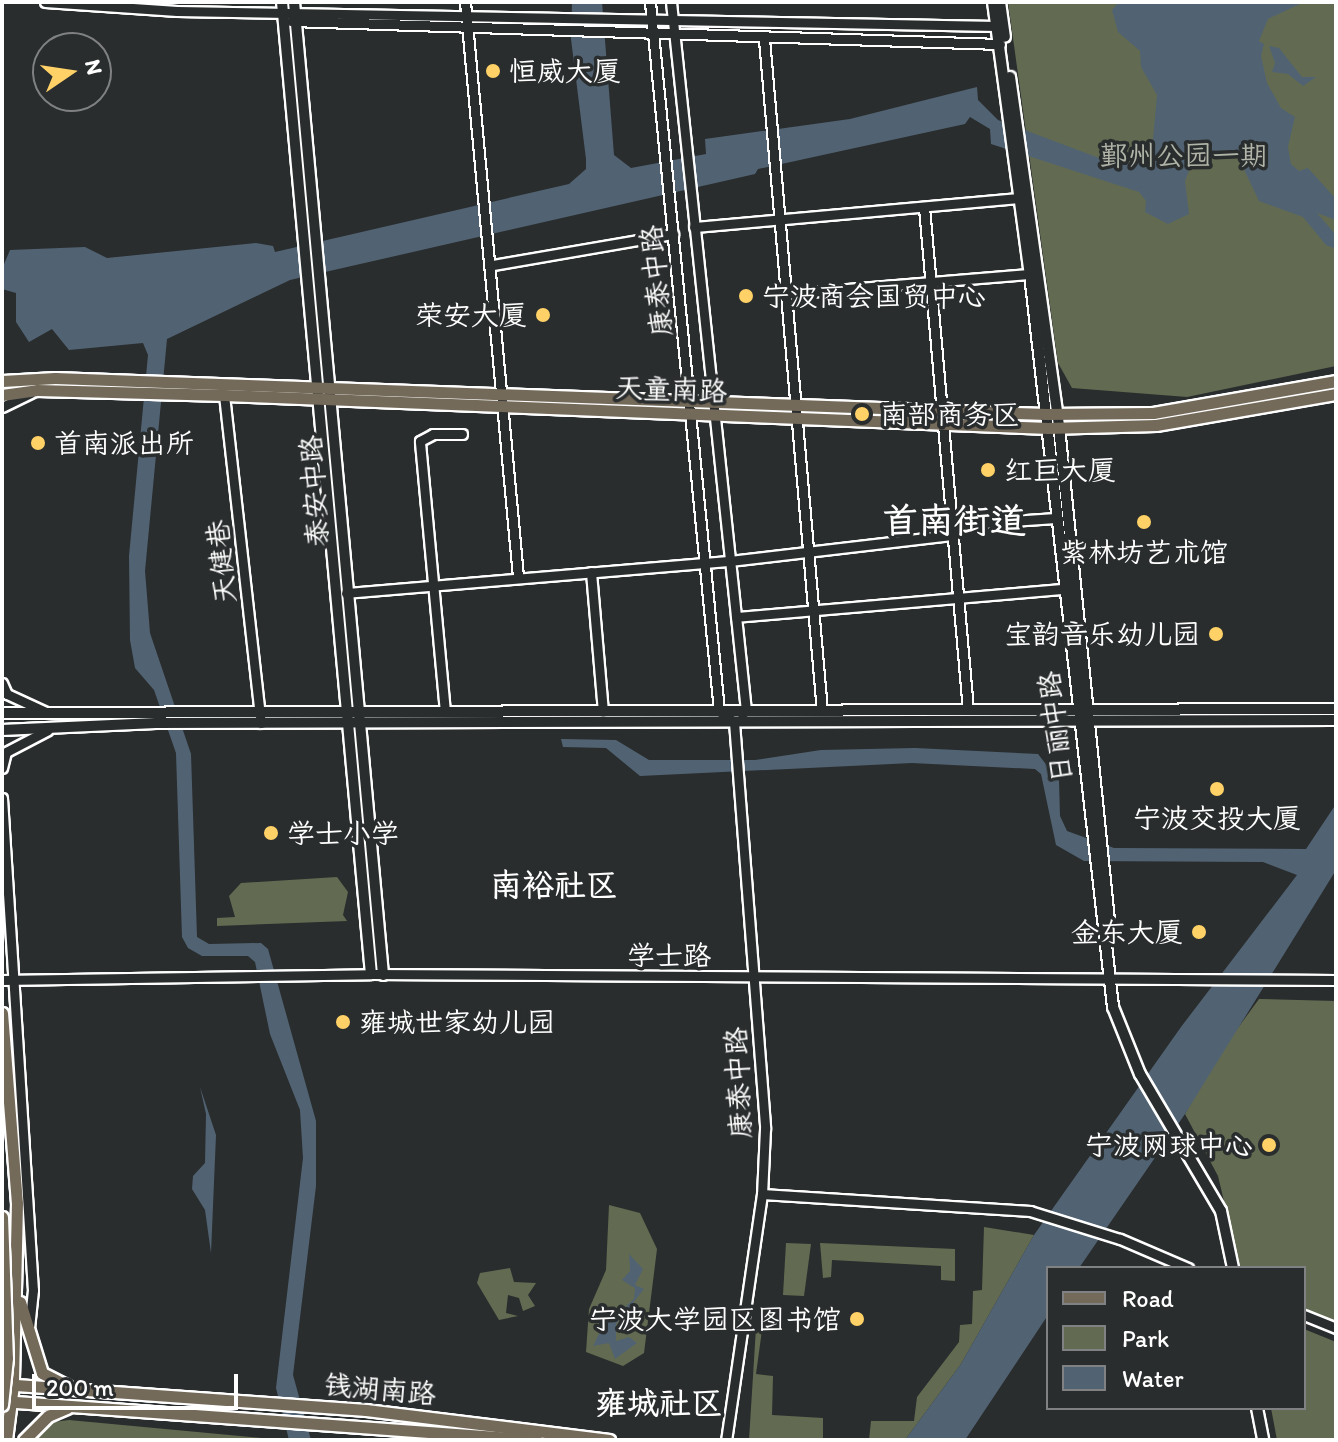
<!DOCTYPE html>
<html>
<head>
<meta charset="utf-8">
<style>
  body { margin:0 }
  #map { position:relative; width:1338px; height:1442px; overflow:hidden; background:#2a2d2e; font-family:Itim,"LXGW WenKai TC",sans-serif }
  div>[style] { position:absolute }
  .green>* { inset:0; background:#626b51 }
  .water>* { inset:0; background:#516373 }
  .roads { filter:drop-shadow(2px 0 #fff) drop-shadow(-2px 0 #fff) drop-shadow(0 2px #fff) drop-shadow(0 -2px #fff) }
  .tertiary>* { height:9px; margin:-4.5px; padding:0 4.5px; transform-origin:4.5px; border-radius:4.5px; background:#2a2d2e }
  .secondary>* { height:10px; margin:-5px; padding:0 5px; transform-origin:5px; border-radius:5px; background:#2a2d2e }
  .primary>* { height:11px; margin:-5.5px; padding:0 5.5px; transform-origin:5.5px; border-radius:5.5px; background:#746a5a }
  .bridges { filter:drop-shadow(2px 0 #fff) drop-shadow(-2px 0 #fff) drop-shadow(0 2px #fff) drop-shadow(0 -2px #fff) }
  .trunk-bridge>* { height:11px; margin:-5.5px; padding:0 5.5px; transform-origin:5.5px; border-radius:5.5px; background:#746a5a }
  .dots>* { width:22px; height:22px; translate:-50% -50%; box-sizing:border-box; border:4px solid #2a2d2e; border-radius:50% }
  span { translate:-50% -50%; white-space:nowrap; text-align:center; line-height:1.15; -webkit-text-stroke:7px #2a2d2e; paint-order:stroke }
  .poi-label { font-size:28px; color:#fff }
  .left { translate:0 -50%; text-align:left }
  .right { translate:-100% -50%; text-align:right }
  .park-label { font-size:28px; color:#b0b5a8 }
  .street-label { font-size:28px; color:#fff }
  .quarter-label { font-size:32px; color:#fff; font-weight:700 }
  .district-label { font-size:36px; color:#fff; font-weight:700 }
  .frame { position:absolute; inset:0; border:4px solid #fff; pointer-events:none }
  .legend { position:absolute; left:1046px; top:1266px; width:260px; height:144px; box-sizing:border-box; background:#2a2d2e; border:2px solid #7f8182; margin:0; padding:10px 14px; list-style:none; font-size:24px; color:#fff }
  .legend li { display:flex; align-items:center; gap:16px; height:40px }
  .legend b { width:40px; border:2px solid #7f8182 }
  .north { position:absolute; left:32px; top:32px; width:80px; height:80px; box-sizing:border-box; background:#2a2d2e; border:2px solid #7f8182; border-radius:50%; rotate:77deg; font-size:22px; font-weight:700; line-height:32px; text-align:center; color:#fff }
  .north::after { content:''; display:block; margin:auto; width:28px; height:36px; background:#ffd166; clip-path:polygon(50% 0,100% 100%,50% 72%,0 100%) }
  .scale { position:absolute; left:32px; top:1374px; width:206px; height:36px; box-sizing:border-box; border:4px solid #fff; border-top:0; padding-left:10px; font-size:24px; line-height:28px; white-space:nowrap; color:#fff; -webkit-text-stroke:6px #2a2d2e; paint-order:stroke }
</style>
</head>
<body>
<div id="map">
  <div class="green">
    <i style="clip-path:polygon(1008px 2px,1336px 2px,1336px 366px,1187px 397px,1072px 388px,1058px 363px)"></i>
    <i style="clip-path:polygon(337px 877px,348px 892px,343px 915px,347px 921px,217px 926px,217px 918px,235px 917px,229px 896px,241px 883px)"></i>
    <i style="clip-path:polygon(1259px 999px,1336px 1001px,1336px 1322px,1304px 1309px,1304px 1268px,1240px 1268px,1218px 1176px,1185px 1114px,1216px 1058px)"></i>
    <i style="clip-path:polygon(609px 1205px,640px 1213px,657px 1249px,644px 1353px,623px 1366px,586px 1352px,589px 1309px,606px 1270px)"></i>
    <i style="clip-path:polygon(984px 1227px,1034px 1235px,961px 1364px,905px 1440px,869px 1440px,871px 1421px,914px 1421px,917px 1397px,959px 1342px,960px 1325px,972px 1324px,973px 1291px,982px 1290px)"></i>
    <i style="clip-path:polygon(786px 1243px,811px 1244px,804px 1296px,783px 1295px)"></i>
    <i style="clip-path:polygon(820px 1243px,955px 1249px,955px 1281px,941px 1280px,941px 1266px,832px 1260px,831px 1277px,823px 1278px)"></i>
    <i style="clip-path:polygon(510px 1268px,514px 1282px,536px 1283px,528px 1295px,535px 1306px,523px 1311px,519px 1298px,508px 1295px,506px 1313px,518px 1316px,499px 1320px,477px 1283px,480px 1273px)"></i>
    <i style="clip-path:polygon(756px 1328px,762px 1330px,756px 1374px,773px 1376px,772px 1415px,823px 1418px,823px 1440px,749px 1440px)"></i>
    <i style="clip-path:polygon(1304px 1329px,1336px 1342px,1336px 1440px,1277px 1440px,1271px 1408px,1304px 1408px)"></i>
    <i style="clip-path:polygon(69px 1420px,282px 1440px,33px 1440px,54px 1422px)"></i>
  </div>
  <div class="water">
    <i style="clip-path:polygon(572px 2px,602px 2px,614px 155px,631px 168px,706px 154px,705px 139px,850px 119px,977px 87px,978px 100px,998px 120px,1115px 164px,1134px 163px,1152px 150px,1157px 95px,1141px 67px,1140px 51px,1118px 32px,1112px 10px,1119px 2px,1304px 2px,1268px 19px,1259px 41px,1264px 44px,1261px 56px,1267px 83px,1281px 108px,1295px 117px,1288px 147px,1291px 164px,1299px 171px,1308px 168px,1336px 199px,1336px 220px,1317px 213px,1336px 235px,1336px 249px,1326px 245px,1303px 217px,1259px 201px,1239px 159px,1227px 150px,1195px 155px,1185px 181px,1189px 214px,1168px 224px,1145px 212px,1146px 201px,1139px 192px,991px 144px,990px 129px,970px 117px,965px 124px,758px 169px,755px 174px,290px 280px,167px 339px,145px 571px,150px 633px,191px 754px,197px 937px,209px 944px,261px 943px,268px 949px,316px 1121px,316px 1186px,293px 1375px,311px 1440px,289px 1440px,276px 1388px,303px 1158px,300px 1110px,270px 1034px,255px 962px,248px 956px,202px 956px,188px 948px,182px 937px,176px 753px,154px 690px,135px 668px,130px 640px,129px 556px,148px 355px,143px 343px,69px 350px,52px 329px,29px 342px,16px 322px,16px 293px,2px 289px,2px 269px,10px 250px,85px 247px,107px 258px,256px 243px,273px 246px,275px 252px,569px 184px,586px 169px,586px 159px,571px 39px)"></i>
    <i style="clip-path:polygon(1269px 46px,1279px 48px,1302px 77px,1316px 77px,1303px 86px,1288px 74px,1272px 72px,1275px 63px)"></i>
    <i style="clip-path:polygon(561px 739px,616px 740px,649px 760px,755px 760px,821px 750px,915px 748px,1038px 754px,1059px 781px,1060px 816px,1067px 831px,1114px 848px,1306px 849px,1336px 804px,1336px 870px,1185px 1114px,1079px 1268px,1048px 1268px,1048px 1315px,965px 1440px,905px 1440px,961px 1364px,1034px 1235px,1181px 1027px,1297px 875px,1263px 862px,1084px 861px,1056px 845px,1041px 774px,1035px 769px,912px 763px,640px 776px,606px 748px,563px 747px)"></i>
    <i style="clip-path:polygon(200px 1087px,216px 1135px,211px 1253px,205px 1210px,192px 1189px,193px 1176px,205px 1163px,206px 1114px)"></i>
    <i style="clip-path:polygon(629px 1254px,643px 1269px,635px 1285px,644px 1289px,616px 1324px,616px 1341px,629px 1337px,637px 1343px,615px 1359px,609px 1343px,593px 1346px,603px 1326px,592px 1307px,605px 1304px,604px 1315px,612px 1319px,634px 1299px,635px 1288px,622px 1280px,630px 1271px)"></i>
  </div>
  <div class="roads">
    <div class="tertiary">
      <i style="left:45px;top:2px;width:132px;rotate:3.9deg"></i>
      <i style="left:177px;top:11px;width:820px;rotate:1.05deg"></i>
      <i style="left:465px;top:2px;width:577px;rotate:84.73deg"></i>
      <i style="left:650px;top:2px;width:712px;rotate:84.44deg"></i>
      <i style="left:719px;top:711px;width:19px;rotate:36deg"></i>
      <i style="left:734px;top:722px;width:408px;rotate:85.6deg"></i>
      <i style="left:765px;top:1129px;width:65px;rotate:92.6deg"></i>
      <i style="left:762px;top:1194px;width:249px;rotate:98.3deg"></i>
      <i style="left:671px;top:2px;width:713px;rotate:83.96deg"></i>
      <i style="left:746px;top:711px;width:5px;rotate:143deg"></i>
      <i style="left:291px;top:21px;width:709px;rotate:1.86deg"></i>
      <i style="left:764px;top:39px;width:674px;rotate:85.07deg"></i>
      <i style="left:924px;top:207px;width:505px;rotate:85deg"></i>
      <i style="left:694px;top:227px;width:327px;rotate:-5.1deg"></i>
      <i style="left:493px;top:265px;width:183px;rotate:-9.8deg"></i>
      <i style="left:785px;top:294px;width:246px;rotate:-4.7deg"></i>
      <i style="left:224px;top:395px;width:330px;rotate:83.6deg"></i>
      <i style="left:2px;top:407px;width:32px;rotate:-26deg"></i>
      <i style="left:953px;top:525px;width:102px;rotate:-3.9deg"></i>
      <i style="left:591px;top:572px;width:140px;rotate:85.1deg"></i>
      <i style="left:346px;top:593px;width:385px;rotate:-4.8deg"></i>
      <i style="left:730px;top:561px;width:225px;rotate:-6.7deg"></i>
      <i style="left:736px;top:617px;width:328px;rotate:-4.9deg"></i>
      <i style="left:2px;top:683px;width:12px;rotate:66deg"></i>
      <i style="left:7px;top:694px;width:43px;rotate:24.8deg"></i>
      <i style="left:445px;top:712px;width:272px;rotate:-95.3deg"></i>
      <i style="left:420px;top:441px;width:15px;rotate:-28deg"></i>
      <i style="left:433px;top:434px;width:29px"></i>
      <i style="left:2px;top:768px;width:16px;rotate:-76deg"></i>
      <i style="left:6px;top:752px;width:47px;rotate:-27.6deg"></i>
      <i style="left:2px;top:798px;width:493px;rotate:86.4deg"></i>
      <i style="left:33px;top:1290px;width:36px;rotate:96deg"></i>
      <i style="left:2px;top:980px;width:369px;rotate:-0.9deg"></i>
      <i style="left:371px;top:974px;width:965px;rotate:0.36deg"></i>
      <i style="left:762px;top:1194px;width:269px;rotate:3.6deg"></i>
      <i style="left:1030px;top:1211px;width:94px;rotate:17.3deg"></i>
      <i style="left:1120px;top:1239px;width:74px;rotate:23.1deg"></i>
      <i style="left:1304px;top:1315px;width:35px;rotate:22deg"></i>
    </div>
    <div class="secondary">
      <i style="left:282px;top:2px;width:976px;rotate:84.77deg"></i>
      <i style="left:294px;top:2px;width:977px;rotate:84.77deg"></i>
      <i style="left:993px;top:2px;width:275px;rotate:82.3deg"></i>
      <i style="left:1030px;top:274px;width:738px;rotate:83.54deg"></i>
      <i style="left:1113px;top:1007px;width:72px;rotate:68.1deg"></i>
      <i style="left:1140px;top:1074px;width:159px;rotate:59.4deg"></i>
      <i style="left:1221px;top:1211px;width:58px;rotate:78.1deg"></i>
      <i style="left:1000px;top:2px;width:35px;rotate:82deg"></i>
      <i style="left:1010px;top:77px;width:353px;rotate:82deg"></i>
      <i style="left:1059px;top:427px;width:507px;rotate:84.22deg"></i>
      <i style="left:2px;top:713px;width:1334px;rotate:-0.17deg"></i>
      <i style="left:2px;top:730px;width:154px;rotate:-2.6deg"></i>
      <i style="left:156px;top:723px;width:1180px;rotate:-0.15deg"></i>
      <i style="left:1257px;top:1408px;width:33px;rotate:79deg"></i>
    </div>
    <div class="primary">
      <i style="left:2px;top:381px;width:53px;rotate:-3.2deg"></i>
      <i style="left:55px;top:378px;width:992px;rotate:2.08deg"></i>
      <i style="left:1046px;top:414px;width:107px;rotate:-0.5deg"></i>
      <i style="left:1153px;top:413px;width:186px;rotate:-9.9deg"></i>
      <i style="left:2px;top:395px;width:35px;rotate:-8deg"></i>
      <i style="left:37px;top:390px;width:187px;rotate:1.5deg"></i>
      <i style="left:224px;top:395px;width:825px;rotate:2.29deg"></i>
      <i style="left:1048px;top:428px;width:108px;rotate:-1.6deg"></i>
      <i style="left:1156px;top:425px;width:183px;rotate:-9.8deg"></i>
      <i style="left:2px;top:1013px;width:191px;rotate:85.5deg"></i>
      <i style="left:17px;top:1203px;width:182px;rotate:91.3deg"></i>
      <i style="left:13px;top:1385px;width:55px;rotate:97.3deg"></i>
      <i style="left:20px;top:1302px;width:74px;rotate:72.8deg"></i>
      <i style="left:42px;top:1373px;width:28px;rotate:27deg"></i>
      <i style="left:2px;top:1384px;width:365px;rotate:4.1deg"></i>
      <i style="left:366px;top:1410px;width:245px;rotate:7deg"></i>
      <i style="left:2px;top:1401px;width:536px;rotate:4.17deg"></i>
      <i style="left:24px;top:1440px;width:34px;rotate:-45deg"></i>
      <i style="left:48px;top:1416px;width:21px;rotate:-23deg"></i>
    </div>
  </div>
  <div class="bridges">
    <div class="trunk-bridge">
      <i style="left:2px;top:1217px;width:141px;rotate:88deg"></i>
      <i style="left:7px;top:1358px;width:47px;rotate:96.1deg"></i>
    </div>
  </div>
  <div class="dots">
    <i style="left:493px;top:71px;background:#ffd166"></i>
    <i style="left:746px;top:296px;background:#ffd166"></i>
    <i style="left:543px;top:315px;background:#ffd166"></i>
    <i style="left:862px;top:414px;background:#ffd166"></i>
    <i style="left:38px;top:443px;background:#ffd166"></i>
    <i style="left:988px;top:470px;background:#ffd166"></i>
    <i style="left:1144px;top:522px;background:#ffd166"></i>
    <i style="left:1216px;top:634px;background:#ffd166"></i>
    <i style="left:1217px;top:789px;background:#ffd166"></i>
    <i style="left:271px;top:833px;background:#ffd166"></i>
    <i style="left:1199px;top:932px;background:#ffd166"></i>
    <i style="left:343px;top:1022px;background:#ffd166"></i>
    <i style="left:1269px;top:1145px;background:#ffd166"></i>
    <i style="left:857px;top:1319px;background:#ffd166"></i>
  </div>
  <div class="poi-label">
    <span class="left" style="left:509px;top:71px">恒威大厦</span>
    <span class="left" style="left:762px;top:296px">宁波商会国贸中心</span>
    <span class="right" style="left:527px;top:315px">荣安大厦</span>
    <span class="left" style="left:880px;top:414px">南部商务区</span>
    <span class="left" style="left:54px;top:443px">首南派出所</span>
    <span class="left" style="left:1004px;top:470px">红巨大厦</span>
    <span style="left:1144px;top:552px">紫林坊艺术馆</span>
    <span class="right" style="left:1200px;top:634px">宝韵音乐幼儿园</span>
    <span style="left:1217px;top:818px">宁波交投大厦</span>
    <span class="left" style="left:287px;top:833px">学士小学</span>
    <span class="right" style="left:1183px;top:932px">金东大厦</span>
    <span class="left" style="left:359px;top:1022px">雍城世家幼儿园</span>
    <span class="right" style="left:1253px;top:1145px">宁波网球中心</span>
    <span class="right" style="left:841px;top:1319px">宁波大学园区图书馆</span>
  </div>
  <div class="park-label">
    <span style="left:1184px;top:155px">鄞州公园一期</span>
  </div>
  <div class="street-label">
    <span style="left:656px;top:281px;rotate:-96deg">康泰中路</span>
    <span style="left:671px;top:389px;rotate:2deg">天童南路</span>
    <span style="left:314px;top:491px;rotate:-94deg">泰安中路</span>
    <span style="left:221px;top:562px;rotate:-96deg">天健巷</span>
    <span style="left:1055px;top:727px;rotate:-97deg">日丽中路</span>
    <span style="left:669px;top:955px">学士路</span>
    <span style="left:738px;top:1083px;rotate:-93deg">康泰中路</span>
    <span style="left:380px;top:1389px;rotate:5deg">钱湖南路</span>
  </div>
  <div class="quarter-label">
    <span style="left:554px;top:885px">南裕社区</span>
    <span style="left:659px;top:1403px">雍城社区</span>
  </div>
  <div class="district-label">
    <span style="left:954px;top:521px">首南街道</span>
  </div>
  <div class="frame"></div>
  <ul class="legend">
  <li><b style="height:10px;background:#746a5a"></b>Road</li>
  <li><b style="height:22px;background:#626b51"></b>Park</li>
  <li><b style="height:22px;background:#516373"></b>Water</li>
  </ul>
  <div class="north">N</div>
  <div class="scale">200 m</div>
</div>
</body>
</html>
